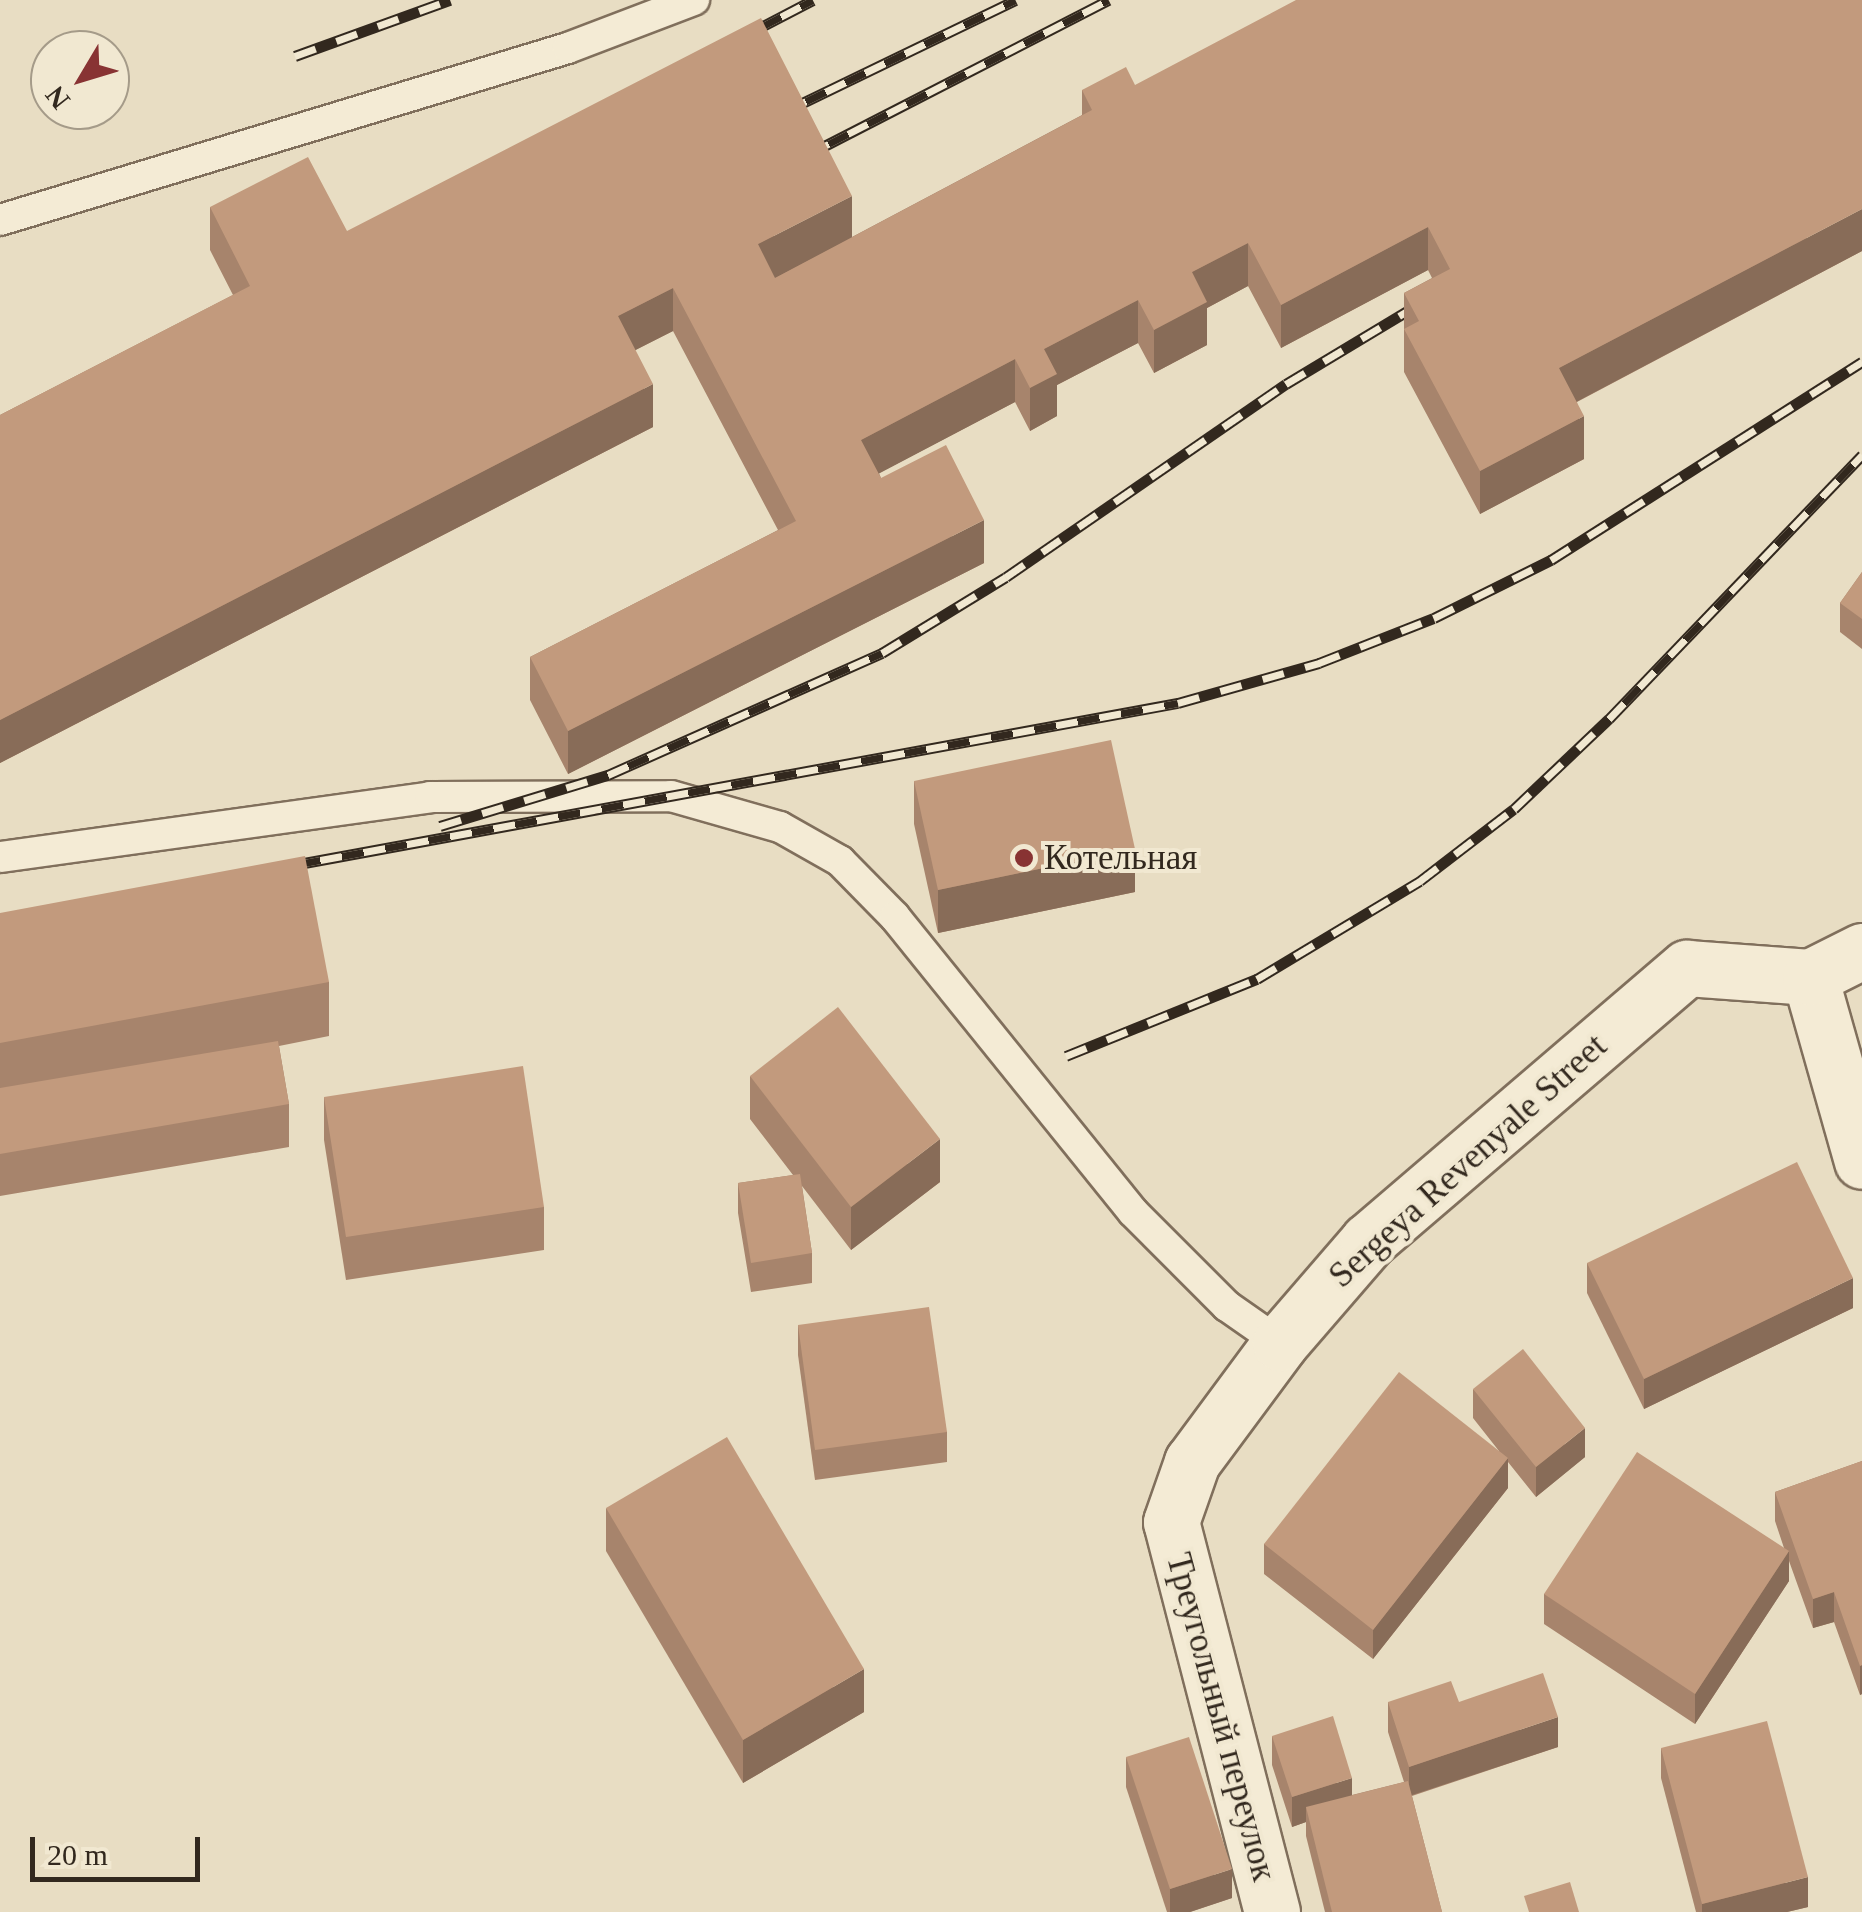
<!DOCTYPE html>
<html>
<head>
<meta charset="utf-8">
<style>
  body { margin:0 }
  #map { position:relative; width:1862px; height:1912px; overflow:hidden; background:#e8ddc3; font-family:"Times New Roman",serif }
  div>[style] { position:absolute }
  .roads { filter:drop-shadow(2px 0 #806f5c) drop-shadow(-2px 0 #806f5c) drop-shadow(0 2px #806f5c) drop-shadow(0 -2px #806f5c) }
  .lane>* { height:30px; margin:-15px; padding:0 15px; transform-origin:15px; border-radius:15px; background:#f4ebd5 }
  .street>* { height:55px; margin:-27.5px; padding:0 27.5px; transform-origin:27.5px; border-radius:27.5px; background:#f4ebd5 }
  .rail>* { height:11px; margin-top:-5.5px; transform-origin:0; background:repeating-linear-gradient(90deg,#f1e8d1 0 22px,#32281e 0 44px); box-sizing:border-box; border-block:2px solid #32281e }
  .wall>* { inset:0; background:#a7846c }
  .shaded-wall>* { inset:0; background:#886c58 }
  .building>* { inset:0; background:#c29a7d }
  .dots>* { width:28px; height:28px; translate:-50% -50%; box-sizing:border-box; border:5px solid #f1e8d1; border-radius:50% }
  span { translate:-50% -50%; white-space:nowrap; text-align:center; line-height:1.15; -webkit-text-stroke:8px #f1e8d1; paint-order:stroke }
  .poi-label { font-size:35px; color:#32281e }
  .left { translate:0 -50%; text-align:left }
  .street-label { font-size:35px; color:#32281e }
  .north { position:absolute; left:30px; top:30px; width:100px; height:100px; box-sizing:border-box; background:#f1e8d1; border:2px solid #a59b89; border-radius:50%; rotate:232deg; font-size:28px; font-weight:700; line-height:40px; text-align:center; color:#32281e }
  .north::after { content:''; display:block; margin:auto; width:35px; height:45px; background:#833; clip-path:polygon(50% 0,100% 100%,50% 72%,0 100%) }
  .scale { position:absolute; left:30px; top:1837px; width:170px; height:45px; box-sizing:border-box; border:5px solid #32281e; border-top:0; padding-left:12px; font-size:30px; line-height:35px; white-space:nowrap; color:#32281e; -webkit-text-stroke:8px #f1e8d1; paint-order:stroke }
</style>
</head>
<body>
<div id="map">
  <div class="roads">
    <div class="lane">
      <i style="left:0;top:220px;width:593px;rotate:-16.85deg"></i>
      <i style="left:568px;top:48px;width:135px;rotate:-20.9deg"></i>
      <i style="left:0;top:857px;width:434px;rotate:-7.9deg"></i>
      <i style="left:430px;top:797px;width:241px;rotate:-0.2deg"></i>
      <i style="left:671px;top:796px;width:113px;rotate:15.9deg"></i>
      <i style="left:780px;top:827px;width:69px;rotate:29.5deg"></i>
      <i style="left:840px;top:861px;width:78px;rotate:45.5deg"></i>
      <i style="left:895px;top:917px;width:379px;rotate:51.1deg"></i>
      <i style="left:1133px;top:1212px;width:133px;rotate:45deg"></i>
      <i style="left:1227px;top:1306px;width:65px;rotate:34.9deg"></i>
    </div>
    <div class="street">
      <i style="left:1810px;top:977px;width:191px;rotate:74.2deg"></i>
      <i style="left:1272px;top:1912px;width:403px;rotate:-104.5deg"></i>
      <i style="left:1171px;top:1522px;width:64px;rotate:-70.7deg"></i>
      <i style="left:1192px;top:1462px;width:148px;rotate:-53.5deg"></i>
      <i style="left:1280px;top:1343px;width:135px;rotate:-49.2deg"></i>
      <i style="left:1368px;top:1241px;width:420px;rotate:-40.6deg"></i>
      <i style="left:1687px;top:968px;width:123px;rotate:4.2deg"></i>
      <i style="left:1810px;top:977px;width:58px;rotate:-26.6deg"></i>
    </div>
  </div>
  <div class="rail">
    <i style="left:742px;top:37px;width:80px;rotate:-27.5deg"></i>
    <i style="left:295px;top:56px;width:165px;rotate:-19.9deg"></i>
    <i style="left:786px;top:111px;width:255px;rotate:-25.8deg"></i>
    <i style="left:809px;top:154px;width:337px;rotate:-27.2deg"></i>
    <i style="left:440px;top:826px;width:176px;rotate:-16.9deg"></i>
    <i style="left:608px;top:775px;width:300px;rotate:-24deg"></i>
    <i style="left:882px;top:653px;width:145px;rotate:-31.5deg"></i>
    <i style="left:1006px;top:577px;width:340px;rotate:-34.6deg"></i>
    <i style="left:1286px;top:384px;width:163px;rotate:-31deg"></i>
    <i style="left:277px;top:868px;width:916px;rotate:-10.38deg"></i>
    <i style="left:1178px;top:703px;width:147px;rotate:-15.8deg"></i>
    <i style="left:1319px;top:663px;width:123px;rotate:-21.4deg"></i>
    <i style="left:1434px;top:618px;width:131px;rotate:-26.4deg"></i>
    <i style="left:1551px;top:560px;width:369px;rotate:-32.5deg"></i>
    <i style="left:1066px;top:1056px;width:206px;rotate:-22deg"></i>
    <i style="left:1257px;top:979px;width:190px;rotate:-31deg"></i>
    <i style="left:1420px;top:881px;width:118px;rotate:-37.5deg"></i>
    <i style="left:1514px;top:809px;width:131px;rotate:-43.5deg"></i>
    <i style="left:1609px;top:719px;width:366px;rotate:-46.2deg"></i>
  </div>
  <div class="wall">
    <i style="clip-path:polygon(1135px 85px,1862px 251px,1577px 402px,1584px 459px,1480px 514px,1404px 372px,1404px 293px,1432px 278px,1428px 270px,1281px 348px,1248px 286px,1207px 308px,1207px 345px,1154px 373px,1138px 343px,1057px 385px,1057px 416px,1030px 431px,1015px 402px,879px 473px,881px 478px,984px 563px,568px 774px,530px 700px,530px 657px,778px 530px,673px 331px,635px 350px,653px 427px,0 763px,0 415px,233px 295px,210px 250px,210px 207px,347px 231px,852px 237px,1082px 115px,1082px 90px)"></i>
    <i style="clip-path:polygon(1862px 572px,1862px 649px,1840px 632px,1840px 603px)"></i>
    <i style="clip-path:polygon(914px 781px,1135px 892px,938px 933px,914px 824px)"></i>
    <i style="clip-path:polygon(0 913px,329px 982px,329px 1036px,279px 1046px,289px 1104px,289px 1147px,0 1196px)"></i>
    <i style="clip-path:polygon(750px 1076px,940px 1182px,851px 1250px,802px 1186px,812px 1253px,812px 1283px,751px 1292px,738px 1213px,738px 1183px,793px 1175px,750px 1119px)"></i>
    <i style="clip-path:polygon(324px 1097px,544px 1207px,544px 1250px,346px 1280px,324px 1140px)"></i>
    <i style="clip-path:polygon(1587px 1263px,1853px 1308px,1644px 1409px,1587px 1293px)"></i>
    <i style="clip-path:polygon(798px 1325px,947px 1432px,947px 1462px,815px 1480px,798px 1355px)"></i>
    <i style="clip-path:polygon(1473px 1389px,1585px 1457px,1536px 1497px,1508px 1462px,1508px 1488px,1373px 1659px,1264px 1574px,1264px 1544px,1499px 1451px,1473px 1418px)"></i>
    <i style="clip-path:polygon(1862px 1461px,1862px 1694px,1860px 1695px,1834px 1622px,1813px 1628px,1789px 1561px,1789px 1581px,1695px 1724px,1544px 1624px,1544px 1594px,1784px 1548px,1775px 1521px,1775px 1492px)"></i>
    <i style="clip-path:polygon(606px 1508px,864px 1712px,743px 1783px,606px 1551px)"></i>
    <i style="clip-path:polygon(1388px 1702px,1459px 1702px,1558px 1747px,1412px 1796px,1442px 1912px,1325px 1912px,1306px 1836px,1306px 1822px,1292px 1827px,1272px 1765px,1272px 1736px,1352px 1795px,1404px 1782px,1388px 1732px)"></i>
    <i style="clip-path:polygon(1661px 1748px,1808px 1907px,1787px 1912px,1696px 1912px,1661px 1778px)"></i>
    <i style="clip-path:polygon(1126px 1757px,1232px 1898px,1190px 1912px,1167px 1912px,1126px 1787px)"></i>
  </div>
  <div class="shaded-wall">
    <i style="clip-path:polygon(852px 196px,852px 238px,758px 287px,758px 244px)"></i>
    <i style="clip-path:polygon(1862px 209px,1862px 251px,1559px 411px,1559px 368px)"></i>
    <i style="clip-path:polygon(1428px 227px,1428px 270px,1281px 348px,1281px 305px)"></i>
    <i style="clip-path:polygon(1248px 243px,1248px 286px,1207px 308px,1207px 345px,1154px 373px,1154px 330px,1192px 272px)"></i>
    <i style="clip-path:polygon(673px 288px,673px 331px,618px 359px,618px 316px)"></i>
    <i style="clip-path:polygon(1138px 300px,1138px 343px,1057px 385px,1057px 416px,1030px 431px,1030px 388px,1044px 349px)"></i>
    <i style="clip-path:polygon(1015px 359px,1015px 402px,861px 483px,861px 440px)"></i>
    <i style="clip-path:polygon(653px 384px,653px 427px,0 763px,0 720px)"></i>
    <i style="clip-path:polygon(1584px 416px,1584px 459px,1480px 514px,1480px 471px)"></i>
    <i style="clip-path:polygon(984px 520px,984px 563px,568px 774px,568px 731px)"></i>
    <i style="clip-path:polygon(1135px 849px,1135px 892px,938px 933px,938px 890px)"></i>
    <i style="clip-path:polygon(940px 1139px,940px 1182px,851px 1250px,851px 1207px)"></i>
    <i style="clip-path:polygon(1853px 1278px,1853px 1308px,1644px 1409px,1644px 1379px)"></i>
    <i style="clip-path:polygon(1585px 1428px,1585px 1457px,1536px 1497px,1536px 1467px)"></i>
    <i style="clip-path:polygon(1508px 1458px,1508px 1488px,1373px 1659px,1373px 1630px)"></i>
    <i style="clip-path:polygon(1789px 1551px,1789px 1581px,1695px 1724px,1695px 1694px)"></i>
    <i style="clip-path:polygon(1834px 1592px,1834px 1622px,1813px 1628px,1813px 1599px)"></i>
    <i style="clip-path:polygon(1862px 1665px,1862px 1694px,1860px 1695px,1860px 1666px)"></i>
    <i style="clip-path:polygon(864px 1669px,864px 1712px,743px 1783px,743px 1740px)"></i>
    <i style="clip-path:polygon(1558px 1717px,1558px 1747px,1409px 1796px,1409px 1767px)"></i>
    <i style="clip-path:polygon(1352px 1778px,1352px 1808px,1306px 1807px,1306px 1822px,1292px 1827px,1292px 1797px)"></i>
    <i style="clip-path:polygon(1232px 1869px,1232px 1898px,1190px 1912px,1170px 1912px,1170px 1889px)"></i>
    <i style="clip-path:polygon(1808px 1877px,1808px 1907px,1787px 1912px,1702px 1912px,1702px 1904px)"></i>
  </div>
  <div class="building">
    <i style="clip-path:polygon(1296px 0,1862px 0,1862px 209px,1559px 368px,1584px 416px,1480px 471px,1404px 329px,1419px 321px,1404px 293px,1450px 269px,1428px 227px,1281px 305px,1248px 243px,1192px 272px,1207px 302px,1154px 330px,1138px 300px,1044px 349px,1057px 374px,1030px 388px,1015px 359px,861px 440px,881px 478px,946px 445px,984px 520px,568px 731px,530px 657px,796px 521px,673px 288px,618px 316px,653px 384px,0 720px,0 415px,250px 286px,210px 207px,308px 157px,347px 231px,761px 18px,852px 196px,758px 244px,775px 278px,1092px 110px,1082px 90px,1126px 67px,1135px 85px)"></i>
    <i style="clip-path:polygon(1862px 572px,1862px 619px,1840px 603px)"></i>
    <i style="clip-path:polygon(1111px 740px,1135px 849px,938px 890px,914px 781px)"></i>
    <i style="clip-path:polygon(305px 856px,329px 982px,0 1043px,0 913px)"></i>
    <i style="clip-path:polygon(838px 1007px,940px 1139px,851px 1207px,750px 1076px)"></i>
    <i style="clip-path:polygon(278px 1041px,289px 1104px,0 1154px,0 1088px)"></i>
    <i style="clip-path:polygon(523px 1066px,544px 1207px,346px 1237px,324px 1097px)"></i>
    <i style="clip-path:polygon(1797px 1162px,1853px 1278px,1644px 1379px,1587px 1263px)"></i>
    <i style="clip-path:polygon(800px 1174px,812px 1253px,751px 1263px,738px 1183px)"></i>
    <i style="clip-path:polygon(929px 1307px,947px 1432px,815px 1450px,798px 1325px)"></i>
    <i style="clip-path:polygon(1523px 1349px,1585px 1428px,1536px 1467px,1473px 1389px)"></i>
    <i style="clip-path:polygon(1399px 1372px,1508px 1458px,1373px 1630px,1264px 1544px)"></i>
    <i style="clip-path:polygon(727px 1437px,864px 1669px,743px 1740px,606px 1508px)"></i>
    <i style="clip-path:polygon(1637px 1452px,1789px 1551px,1695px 1694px,1544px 1594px)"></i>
    <i style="clip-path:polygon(1862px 1461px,1862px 1665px,1860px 1666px,1834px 1592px,1813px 1599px,1775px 1492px)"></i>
    <i style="clip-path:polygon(1543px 1673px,1558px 1717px,1409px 1767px,1388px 1702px,1451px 1681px,1459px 1702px)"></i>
    <i style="clip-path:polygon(1333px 1716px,1352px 1778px,1292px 1797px,1272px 1736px)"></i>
    <i style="clip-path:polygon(1767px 1721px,1808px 1877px,1702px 1904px,1661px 1748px)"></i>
    <i style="clip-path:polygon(1189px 1737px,1232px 1869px,1170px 1889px,1126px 1757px)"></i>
    <i style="clip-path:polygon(1408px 1781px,1442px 1912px,1332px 1912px,1306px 1807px)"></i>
    <i style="clip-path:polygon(1570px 1882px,1579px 1912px,1529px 1912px,1524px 1896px)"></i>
  </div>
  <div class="dots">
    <i style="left:1024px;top:858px;background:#833"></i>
  </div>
  <div class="poi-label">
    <span class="left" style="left:1044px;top:858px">Котельная</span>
  </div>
  <div class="street-label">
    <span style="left:1468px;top:1161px;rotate:-42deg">Sergeya Revenyale Street</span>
    <span style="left:1221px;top:1717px;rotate:75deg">Треугольный переулок</span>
  </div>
  <div class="north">N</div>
  <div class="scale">20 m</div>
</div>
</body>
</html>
